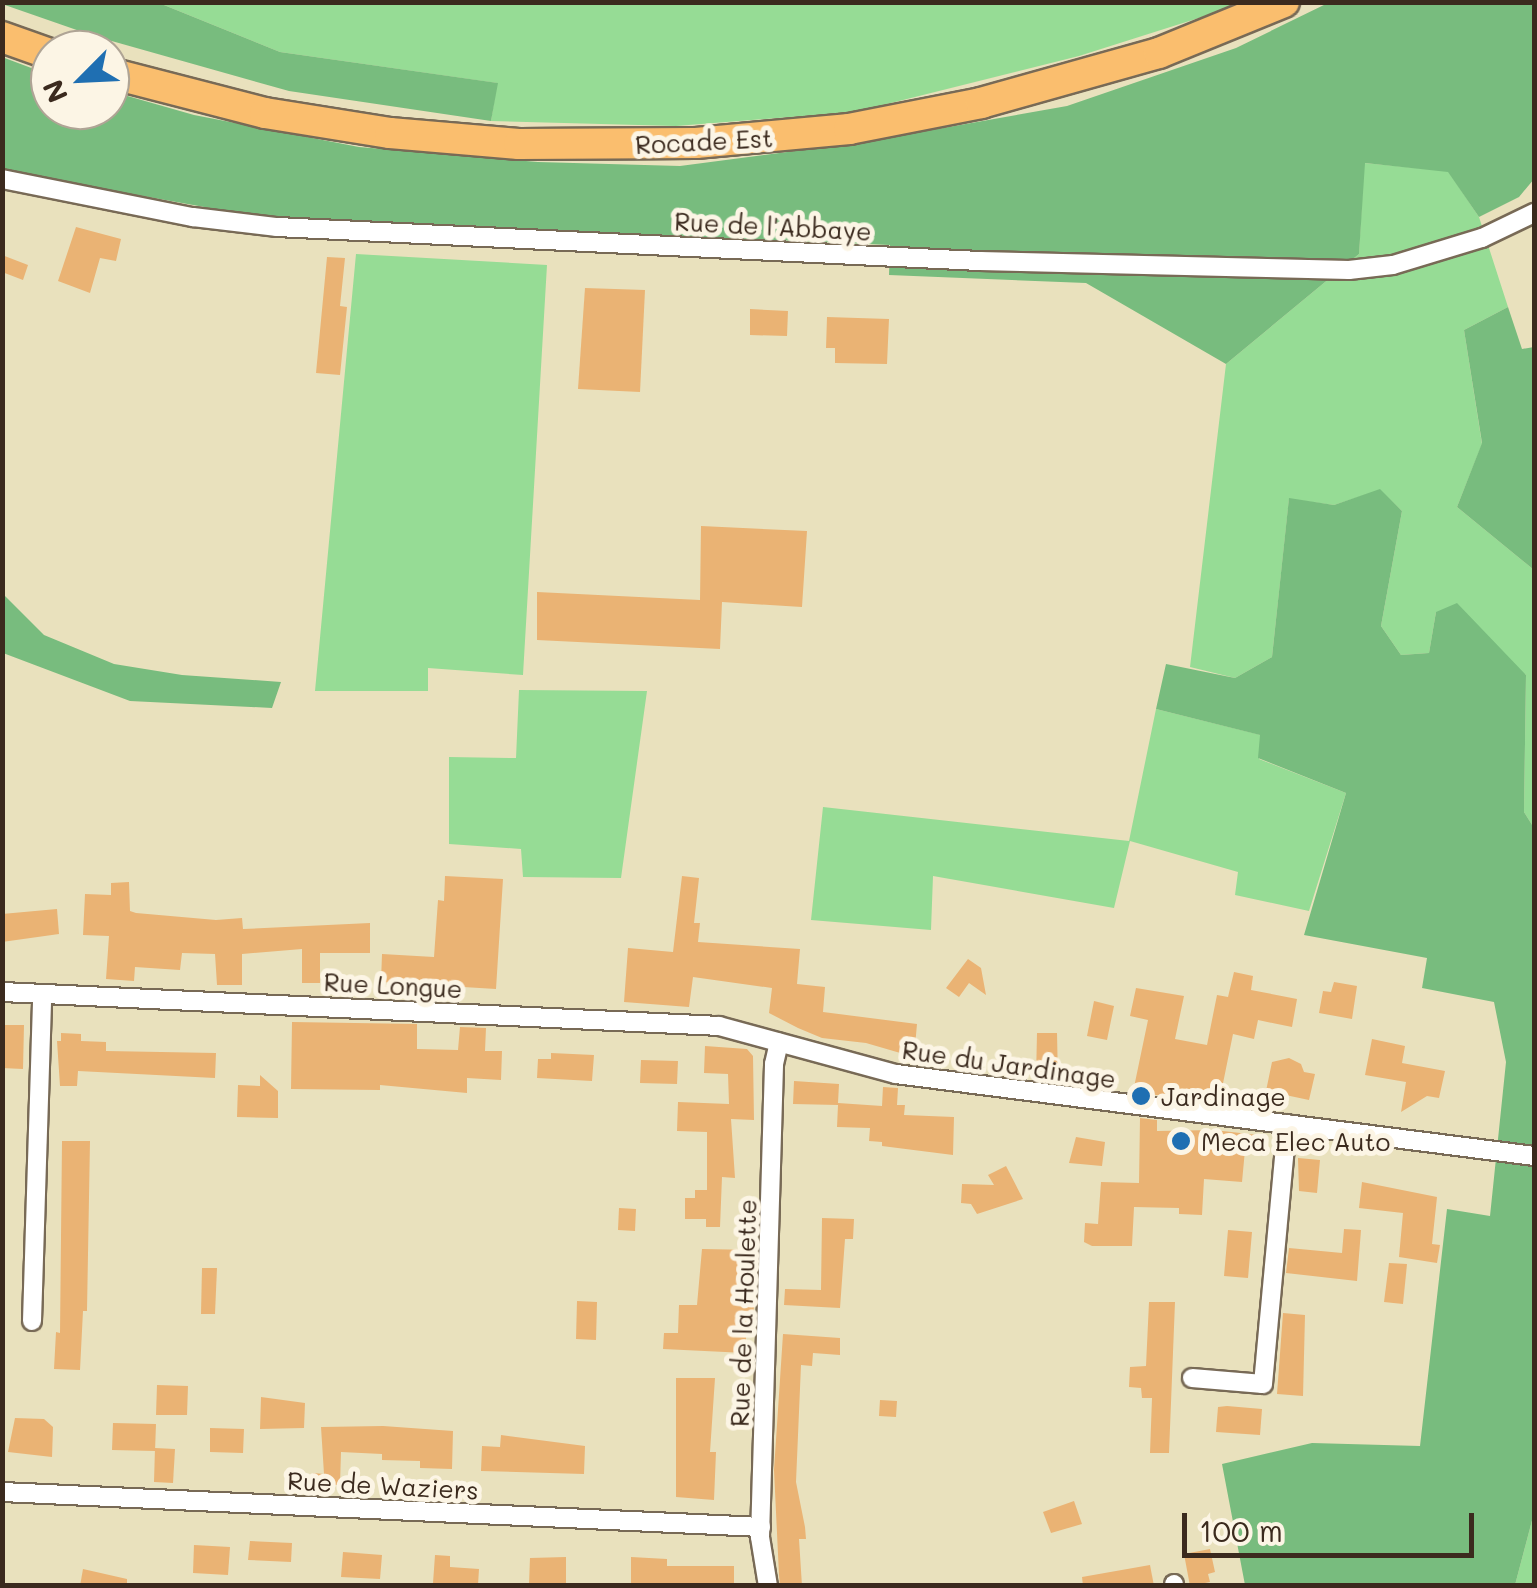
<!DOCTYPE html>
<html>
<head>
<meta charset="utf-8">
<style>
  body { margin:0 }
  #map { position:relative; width:1537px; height:1588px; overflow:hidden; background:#e9e1bd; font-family:Mali,sans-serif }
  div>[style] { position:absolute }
  .green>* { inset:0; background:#96dc95 }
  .forest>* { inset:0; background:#78bc7e }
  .building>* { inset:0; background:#eab374 }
  .roads { filter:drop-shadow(2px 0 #786a56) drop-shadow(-2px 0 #786a56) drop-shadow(0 2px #786a56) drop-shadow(0 -2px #786a56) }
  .street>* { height:18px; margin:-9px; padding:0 9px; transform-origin:9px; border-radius:9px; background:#fff }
  .primary>* { height:30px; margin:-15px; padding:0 15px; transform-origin:15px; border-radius:15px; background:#fabe6e }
  .dots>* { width:28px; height:28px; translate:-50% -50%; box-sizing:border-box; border:5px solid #fcf5e5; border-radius:50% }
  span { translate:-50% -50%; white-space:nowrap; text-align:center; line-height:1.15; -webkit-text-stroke:10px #fcf5e5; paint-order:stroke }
  .street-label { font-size:25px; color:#3b2a1e }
  .poi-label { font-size:25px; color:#3b2a1e }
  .left { translate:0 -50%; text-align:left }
  .frame { position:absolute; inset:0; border:5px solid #3b2a1e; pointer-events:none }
  .north { position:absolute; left:30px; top:30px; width:100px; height:100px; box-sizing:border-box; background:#fcf5e5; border:2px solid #afa495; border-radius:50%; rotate:246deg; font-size:28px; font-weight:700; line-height:40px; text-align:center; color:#3b2a1e }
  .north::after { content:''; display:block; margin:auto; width:35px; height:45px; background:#1f6fb2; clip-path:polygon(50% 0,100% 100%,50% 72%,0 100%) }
  .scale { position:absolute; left:1182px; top:1513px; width:292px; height:45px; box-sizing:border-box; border:5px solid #3b2a1e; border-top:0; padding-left:12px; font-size:30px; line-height:35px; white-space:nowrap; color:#3b2a1e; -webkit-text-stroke:8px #fcf5e5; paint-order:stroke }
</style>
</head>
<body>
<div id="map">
  <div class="green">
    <i style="clip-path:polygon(159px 3px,1246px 3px,1079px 56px,855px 112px,676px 126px,491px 121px,497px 83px,280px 52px)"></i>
    <i style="clip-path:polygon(1364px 163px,1448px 171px,1479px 217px,1508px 307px,1464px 330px,1482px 444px,1457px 507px,1534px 570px,1534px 828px,1524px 812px,1526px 675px,1436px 612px,1429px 653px,1401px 655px,1381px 626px,1402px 511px,1380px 490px,1334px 505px,1289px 499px,1272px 657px,1235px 678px,1190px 667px,1226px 364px,1359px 254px)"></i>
    <i style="clip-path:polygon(356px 254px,547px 265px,523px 675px,428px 668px,428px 691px,315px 691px)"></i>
    <i style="clip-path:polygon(519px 690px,647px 691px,621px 878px,523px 877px,521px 849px,449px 844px,449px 757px,516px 758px)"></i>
    <i style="clip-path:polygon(1156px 709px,1261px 735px,1259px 759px,1346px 793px,1309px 911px,1235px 895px,1238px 872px,1130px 841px,1114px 908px,933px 876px,931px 930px,811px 920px,823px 807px,1129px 841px)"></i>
    <i style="clip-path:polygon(1534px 1513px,1534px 1585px,1515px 1585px)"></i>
  </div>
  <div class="forest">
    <i style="clip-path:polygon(159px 3px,280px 52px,498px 83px,491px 121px,289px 91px,94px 36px,2px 4px)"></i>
    <i style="clip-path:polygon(1328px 3px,1534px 3px,1534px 179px,1519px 197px,1479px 217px,1448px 172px,1365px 163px,1359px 254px,1226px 364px,1086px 283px,889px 275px,890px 245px,272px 219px,3px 171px,2px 57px,50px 75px,50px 110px,110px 110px,110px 91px,194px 115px,359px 147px,538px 162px,680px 166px,864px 142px,1067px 106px,1236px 48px)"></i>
    <i style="clip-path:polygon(1508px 307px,1522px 349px,1534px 347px,1534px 570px,1457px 507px,1482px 443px,1464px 330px)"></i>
    <i style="clip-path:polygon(1380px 489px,1402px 511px,1381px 626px,1401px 655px,1429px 653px,1436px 612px,1457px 603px,1526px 675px,1524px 812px,1534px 828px,1534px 1513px,1515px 1585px,1245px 1585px,1222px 1464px,1312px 1443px,1420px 1446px,1447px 1209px,1490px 1216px,1506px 1062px,1494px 1002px,1422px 988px,1427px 958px,1304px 935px,1346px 793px,1258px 758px,1260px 735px,1156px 709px,1166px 664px,1235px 678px,1272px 657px,1289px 498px,1334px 505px)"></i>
    <i style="clip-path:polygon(3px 594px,44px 635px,114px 664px,182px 675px,281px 682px,272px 708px,130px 701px,3px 653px)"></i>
  </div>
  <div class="building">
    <i style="clip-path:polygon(76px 227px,121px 239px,116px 261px,100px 258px,90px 293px,58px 281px)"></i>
    <i style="clip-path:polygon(2px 255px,28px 265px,23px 280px,2px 272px)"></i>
    <i style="clip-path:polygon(327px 257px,345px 258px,340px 306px,347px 307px,340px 375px,316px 373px)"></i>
    <i style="clip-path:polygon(585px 288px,645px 290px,640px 392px,578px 389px)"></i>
    <i style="clip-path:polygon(750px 309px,788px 311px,787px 336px,750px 335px)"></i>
    <i style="clip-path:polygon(827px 317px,889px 319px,887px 364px,835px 363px,835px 348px,826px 348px)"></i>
    <i style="clip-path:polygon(701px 526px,807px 531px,802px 607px,722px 602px,720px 649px,537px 640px,537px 592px,700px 600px)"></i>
    <i style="clip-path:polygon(445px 876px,503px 879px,496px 989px,381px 982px,382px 954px,434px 957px,438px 900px,444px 901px)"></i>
    <i style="clip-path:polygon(682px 876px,699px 878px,694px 923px,700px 923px,698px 942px,800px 949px,797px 984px,825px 987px,823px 1012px,917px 1024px,914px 1057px,866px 1043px,822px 1038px,798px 1028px,769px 1013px,772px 988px,693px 977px,689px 1007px,624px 1002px,628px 948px,673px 952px)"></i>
    <i style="clip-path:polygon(129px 882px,130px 911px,136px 913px,216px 920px,242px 918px,243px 929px,370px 923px,370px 953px,320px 953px,320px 983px,302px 983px,302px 949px,242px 954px,242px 985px,217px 985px,215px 954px,182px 953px,180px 970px,135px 967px,134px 981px,106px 979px,109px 936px,83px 935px,85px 894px,111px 895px,111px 883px)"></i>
    <i style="clip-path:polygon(57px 909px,59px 934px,2px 942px,2px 914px)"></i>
    <i style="clip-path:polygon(968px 959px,981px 968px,986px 995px,969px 983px,959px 997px,946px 988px)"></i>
    <i style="clip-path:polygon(1234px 972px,1253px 976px,1251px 990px,1297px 999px,1292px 1027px,1258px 1020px,1254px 1039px,1233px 1034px,1219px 1103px,1133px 1092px,1148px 1020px,1130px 1016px,1136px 988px,1184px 996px,1175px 1039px,1207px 1045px,1217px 995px,1228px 997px)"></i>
    <i style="clip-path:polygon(1334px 982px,1357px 986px,1352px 1019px,1319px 1013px,1323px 991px,1331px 992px)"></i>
    <i style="clip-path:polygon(1094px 1001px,1114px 1006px,1107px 1040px,1087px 1036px)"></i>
    <i style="clip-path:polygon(292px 1022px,417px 1024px,417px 1049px,458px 1050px,460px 1027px,486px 1028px,485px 1051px,502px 1051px,501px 1080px,467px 1078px,467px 1093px,380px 1085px,380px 1090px,291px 1089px)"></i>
    <i style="clip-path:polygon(2px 1025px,24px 1025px,23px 1069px,2px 1068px)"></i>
    <i style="clip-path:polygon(61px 1033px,81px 1034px,81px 1041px,106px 1042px,106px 1051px,216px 1053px,215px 1078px,78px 1071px,77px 1086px,60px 1086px,57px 1041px,61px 1041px)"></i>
    <i style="clip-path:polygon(1037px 1033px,1057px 1033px,1058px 1082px,1036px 1079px)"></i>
    <i style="clip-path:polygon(1372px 1039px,1405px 1046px,1402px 1063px,1445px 1071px,1439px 1098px,1427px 1096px,1401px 1112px,1406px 1082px,1365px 1075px)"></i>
    <i style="clip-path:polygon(705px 1046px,747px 1049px,753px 1056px,754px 1120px,731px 1119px,735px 1178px,722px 1177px,720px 1227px,706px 1227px,706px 1219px,685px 1219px,685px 1198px,695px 1198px,695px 1190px,707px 1190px,707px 1132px,677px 1131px,678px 1102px,729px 1104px,728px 1074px,704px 1073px)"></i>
    <i style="clip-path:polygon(551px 1053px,594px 1055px,592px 1081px,537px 1078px,538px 1059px,551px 1059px)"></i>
    <i style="clip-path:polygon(1289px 1058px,1301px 1064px,1304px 1072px,1315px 1074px,1309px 1100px,1266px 1091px,1272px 1062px)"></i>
    <i style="clip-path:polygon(641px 1060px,678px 1061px,677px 1084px,640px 1083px)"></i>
    <i style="clip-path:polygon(260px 1075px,278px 1091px,278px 1118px,237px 1117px,238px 1085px,260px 1086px)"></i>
    <i style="clip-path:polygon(794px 1081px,839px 1084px,838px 1103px,882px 1106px,883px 1087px,898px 1088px,897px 1105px,905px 1105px,904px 1115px,954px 1117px,953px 1155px,882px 1146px,882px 1142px,869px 1141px,870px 1128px,837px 1127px,838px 1105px,793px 1104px)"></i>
    <i style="clip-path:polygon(1140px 1118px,1157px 1120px,1157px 1131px,1214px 1130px,1266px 1136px,1265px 1153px,1245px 1150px,1242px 1182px,1204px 1179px,1202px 1215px,1179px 1214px,1179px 1208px,1134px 1207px,1132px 1246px,1092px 1246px,1084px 1242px,1085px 1223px,1098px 1224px,1101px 1182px,1139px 1183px)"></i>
    <i style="clip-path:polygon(1076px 1137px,1105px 1142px,1102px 1166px,1069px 1163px)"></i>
    <i style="clip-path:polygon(62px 1141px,90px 1141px,87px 1311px,83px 1311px,80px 1370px,54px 1369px,56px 1332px,60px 1333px)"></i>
    <i style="clip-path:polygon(1298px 1158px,1320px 1160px,1317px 1193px,1299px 1191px)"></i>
    <i style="clip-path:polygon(1006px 1166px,1023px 1199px,977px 1214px,971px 1204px,961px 1203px,962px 1184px,994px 1185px,988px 1175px)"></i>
    <i style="clip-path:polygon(1362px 1182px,1437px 1197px,1432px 1244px,1440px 1245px,1437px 1263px,1399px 1257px,1403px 1213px,1359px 1208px)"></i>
    <i style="clip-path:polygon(619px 1208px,636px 1209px,635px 1231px,618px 1230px)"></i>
    <i style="clip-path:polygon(822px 1218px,854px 1219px,853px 1239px,845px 1239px,840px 1308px,784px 1305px,785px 1289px,821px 1290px)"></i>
    <i style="clip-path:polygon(1344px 1229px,1361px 1230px,1357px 1281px,1286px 1273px,1289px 1248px,1342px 1253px)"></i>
    <i style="clip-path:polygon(1228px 1230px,1252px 1232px,1248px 1278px,1224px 1276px)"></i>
    <i style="clip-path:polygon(702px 1249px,756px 1250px,753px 1328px,746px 1328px,746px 1353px,663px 1349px,664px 1333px,678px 1333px,679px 1305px,697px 1305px)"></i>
    <i style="clip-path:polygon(1389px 1263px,1407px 1264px,1403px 1304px,1384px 1302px)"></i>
    <i style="clip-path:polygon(202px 1268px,217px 1268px,215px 1314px,201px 1314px)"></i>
    <i style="clip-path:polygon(577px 1301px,597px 1302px,596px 1340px,576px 1339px)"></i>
    <i style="clip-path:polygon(1149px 1302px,1175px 1302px,1169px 1453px,1150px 1453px,1152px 1398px,1142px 1398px,1141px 1388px,1129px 1387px,1130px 1367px,1146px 1366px)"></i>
    <i style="clip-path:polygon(1283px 1313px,1305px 1315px,1303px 1396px,1277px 1394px)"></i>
    <i style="clip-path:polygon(783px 1334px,840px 1338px,840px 1355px,813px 1353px,812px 1366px,801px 1365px,796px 1482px,805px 1527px,806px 1539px,799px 1539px,802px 1586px,780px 1586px,779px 1575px,774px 1470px)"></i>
    <i style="clip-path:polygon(676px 1378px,715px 1378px,710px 1452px,716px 1452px,714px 1500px,676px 1497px)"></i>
    <i style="clip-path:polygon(157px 1385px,188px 1386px,187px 1415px,156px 1415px)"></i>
    <i style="clip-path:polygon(261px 1397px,305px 1403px,304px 1428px,260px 1429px)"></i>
    <i style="clip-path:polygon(880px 1400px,897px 1401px,896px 1417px,879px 1416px)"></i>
    <i style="clip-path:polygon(1227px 1406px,1262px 1409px,1260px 1435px,1216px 1432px,1218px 1407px)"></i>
    <i style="clip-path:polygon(15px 1418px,44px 1419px,53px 1427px,52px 1457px,8px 1452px)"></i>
    <i style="clip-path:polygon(113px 1423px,156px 1424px,155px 1451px,112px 1450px)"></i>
    <i style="clip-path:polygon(383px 1426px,453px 1431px,452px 1469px,420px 1468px,420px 1461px,382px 1460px,382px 1454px,341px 1452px,340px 1485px,334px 1485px,334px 1491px,312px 1490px,313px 1473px,324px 1474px,321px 1427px)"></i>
    <i style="clip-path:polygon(210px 1428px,244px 1429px,243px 1453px,210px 1452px)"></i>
    <i style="clip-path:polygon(501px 1435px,585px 1446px,584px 1474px,481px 1471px,482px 1446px,500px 1447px)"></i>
    <i style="clip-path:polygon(155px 1448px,175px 1449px,173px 1483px,154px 1482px)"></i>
    <i style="clip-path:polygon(1074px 1501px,1082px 1524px,1051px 1533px,1043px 1512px)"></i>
    <i style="clip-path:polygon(250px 1541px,292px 1543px,291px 1562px,248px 1560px)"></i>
    <i style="clip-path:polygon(194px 1545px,230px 1547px,228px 1575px,193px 1573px)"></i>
    <i style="clip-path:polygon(1210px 1549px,1215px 1572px,1208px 1574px,1210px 1582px,1190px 1586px,1184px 1554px)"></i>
    <i style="clip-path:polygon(343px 1552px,382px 1555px,380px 1579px,341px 1577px)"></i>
    <i style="clip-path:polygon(435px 1555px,450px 1556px,450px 1567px,479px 1569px,478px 1585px,433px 1583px)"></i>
    <i style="clip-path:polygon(566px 1557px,566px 1585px,529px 1585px,530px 1558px)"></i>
    <i style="clip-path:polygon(631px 1557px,667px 1559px,667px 1566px,734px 1566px,734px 1586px,631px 1583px)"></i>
    <i style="clip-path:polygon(1150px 1565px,1154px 1586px,1083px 1586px,1082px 1577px)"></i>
    <i style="clip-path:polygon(83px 1569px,127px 1579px,127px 1586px,80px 1586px)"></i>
  </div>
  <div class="roads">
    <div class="street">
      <i style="left:2px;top:179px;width:195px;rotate:11.3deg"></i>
      <i style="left:193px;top:217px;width:85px;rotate:6.8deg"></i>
      <i style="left:277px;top:227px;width:704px;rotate:2.77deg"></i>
      <i style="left:980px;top:261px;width:369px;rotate:1.4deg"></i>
      <i style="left:1349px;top:270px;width:44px;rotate:-6.5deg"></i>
      <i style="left:1393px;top:265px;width:93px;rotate:-16.9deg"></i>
      <i style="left:1482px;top:238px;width:58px;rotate:-25.7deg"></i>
      <i style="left:2px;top:992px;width:718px;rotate:2.71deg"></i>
      <i style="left:719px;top:1026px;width:183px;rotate:15.2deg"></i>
      <i style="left:896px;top:1074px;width:643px;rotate:7.32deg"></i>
      <i style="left:32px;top:1321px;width:327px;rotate:-88.2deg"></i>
      <i style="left:1192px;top:1378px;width:71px;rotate:4.8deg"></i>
      <i style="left:1263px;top:1384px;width:261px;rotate:-84.7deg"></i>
      <i style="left:2px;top:1492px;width:760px;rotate:2.64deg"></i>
      <i style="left:1174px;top:1584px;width:2px;rotate:90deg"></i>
      <i style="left:768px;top:1586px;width:50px;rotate:-99.3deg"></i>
      <i style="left:760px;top:1537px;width:473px;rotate:-88.3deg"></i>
      <i style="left:774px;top:1064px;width:22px;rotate:-77deg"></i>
    </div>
    <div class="primary">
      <i style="left:2px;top:37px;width:51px;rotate:19.5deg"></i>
      <i style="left:110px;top:73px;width:160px;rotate:14.5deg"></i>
      <i style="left:265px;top:113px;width:127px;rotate:9.1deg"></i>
      <i style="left:390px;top:133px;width:129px;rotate:4.9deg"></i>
      <i style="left:519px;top:144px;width:177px;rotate:-0.3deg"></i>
      <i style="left:696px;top:143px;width:154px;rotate:-5.2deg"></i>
      <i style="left:849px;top:129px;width:135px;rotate:-11.1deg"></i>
      <i style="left:981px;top:103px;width:185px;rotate:-15.7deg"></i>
      <i style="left:1159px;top:53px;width:135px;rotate:-22.2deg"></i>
    </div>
  </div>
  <div class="dots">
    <i style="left:1141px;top:1096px;background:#1f6fb2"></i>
    <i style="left:1181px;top:1141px;background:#1f6fb2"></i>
  </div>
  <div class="street-label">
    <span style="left:704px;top:141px;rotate:-3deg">Rocade Est</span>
    <span style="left:773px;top:226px;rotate:3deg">Rue de l'Abbaye</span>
    <span style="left:393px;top:985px;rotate:3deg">Rue Longue</span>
    <span style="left:1009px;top:1064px;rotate:8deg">Rue du Jardinage</span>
    <span style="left:743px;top:1313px;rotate:-88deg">Rue de la Houlette</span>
    <span style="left:383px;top:1485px;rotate:3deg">Rue de Waziers</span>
  </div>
  <div class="poi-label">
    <span class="left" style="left:1161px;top:1096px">Jardinage</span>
    <span class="left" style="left:1201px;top:1141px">Meca Elec Auto</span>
  </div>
  <div class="frame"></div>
  <div class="north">N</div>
  <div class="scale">100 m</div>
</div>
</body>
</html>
